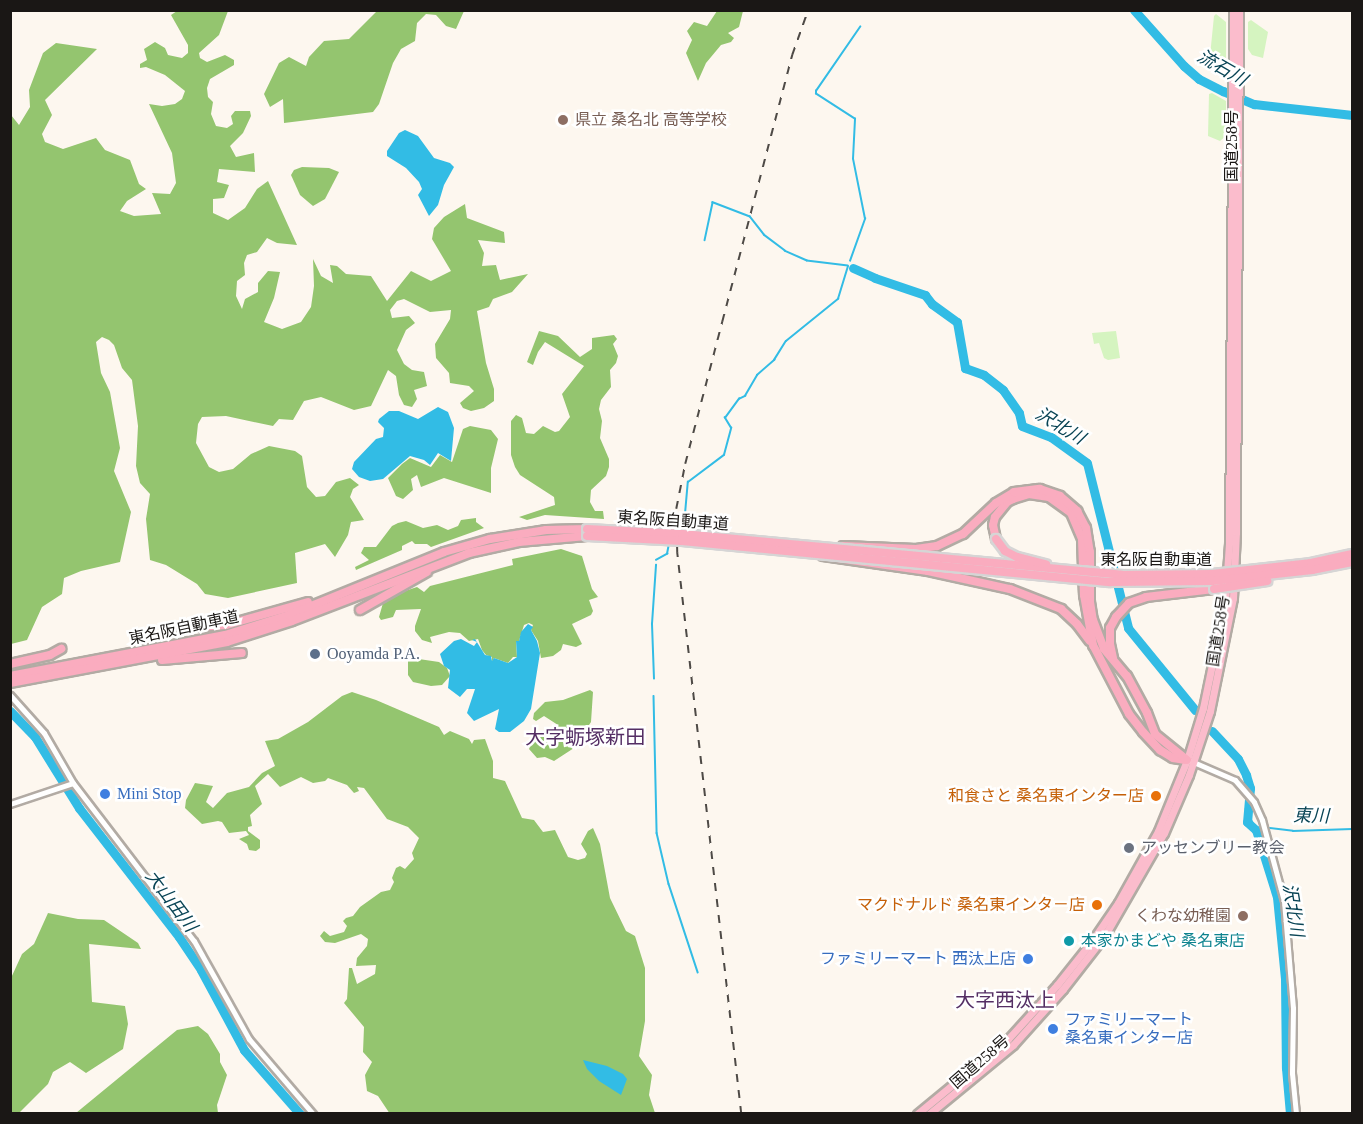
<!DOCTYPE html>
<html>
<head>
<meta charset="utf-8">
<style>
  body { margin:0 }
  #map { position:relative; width:1363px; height:1124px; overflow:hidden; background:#fdf7ef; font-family:"Times New Roman","Noto Sans JP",serif }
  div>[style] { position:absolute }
  .green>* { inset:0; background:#d5f4c0 }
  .forest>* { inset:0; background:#94c56f }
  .water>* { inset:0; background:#32bce5 }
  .stream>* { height:1.5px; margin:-0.75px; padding:0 0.75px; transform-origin:0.75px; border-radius:0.75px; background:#32bce5 }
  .river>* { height:9px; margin:-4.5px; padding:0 4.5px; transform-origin:4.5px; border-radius:4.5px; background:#32bce5 }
  .roads { filter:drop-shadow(2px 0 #b2aba4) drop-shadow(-2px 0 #b2aba4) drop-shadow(0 2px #b2aba4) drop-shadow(0 -2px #b2aba4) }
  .tertiary>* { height:5px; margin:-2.5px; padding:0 2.5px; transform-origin:2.5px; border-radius:2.5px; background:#fff }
  .trunk>* { height:7px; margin:-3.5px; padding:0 3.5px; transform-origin:3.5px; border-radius:3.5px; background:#fbbccc }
  .motorway>* { height:8px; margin:-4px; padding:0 4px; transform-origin:4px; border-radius:4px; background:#faacbf }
  .rail>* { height:1.5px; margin-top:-0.75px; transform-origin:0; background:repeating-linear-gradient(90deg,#4e4a46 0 8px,transparent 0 16px) }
  .bridges { filter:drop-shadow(2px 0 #d6d5d5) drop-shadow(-2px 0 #d6d5d5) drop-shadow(0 2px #d6d5d5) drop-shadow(0 -2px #d6d5d5) }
  .motorway-bridge>* { height:8px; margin:-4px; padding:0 4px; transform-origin:4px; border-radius:4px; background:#faacbf }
  .dots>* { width:16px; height:16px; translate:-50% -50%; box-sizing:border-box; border:3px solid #fff; border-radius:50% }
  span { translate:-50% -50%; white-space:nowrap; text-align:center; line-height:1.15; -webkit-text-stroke:5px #fff; paint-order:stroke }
  .education-label { font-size:16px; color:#785e54 }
  .left { translate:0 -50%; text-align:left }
  .right { translate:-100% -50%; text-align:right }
  .street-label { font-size:16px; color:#1a1715 }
  .service-label { font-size:16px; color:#4e5e75 }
  .shop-label { font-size:16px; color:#366cbe }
  .food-label { font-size:16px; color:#c56008 }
  .worship-label { font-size:16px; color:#5b616d }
  .culture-label { font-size:16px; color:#0d838f }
  .water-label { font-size:18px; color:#094455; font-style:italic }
  .quarter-label { font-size:20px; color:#542e64 }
  .frame { position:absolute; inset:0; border:12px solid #1a1715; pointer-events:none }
</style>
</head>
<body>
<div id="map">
  <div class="green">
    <i style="clip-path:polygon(1216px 14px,1226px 22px,1226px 58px,1221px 62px,1210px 56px,1214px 16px)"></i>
    <i style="clip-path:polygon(1251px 20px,1268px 32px,1263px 58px,1252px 55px,1248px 49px,1248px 22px)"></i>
    <i style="clip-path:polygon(1212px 93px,1226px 101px,1226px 136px,1220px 141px,1208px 136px,1209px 94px)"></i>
    <i style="clip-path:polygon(1116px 331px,1120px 358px,1108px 360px,1104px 358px,1099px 343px,1094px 344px,1092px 333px)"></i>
  </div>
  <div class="forest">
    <i style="clip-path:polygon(378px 10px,464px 11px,456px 29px,446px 26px,436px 15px,426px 14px,417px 23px,415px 41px,401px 49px,393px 63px,379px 104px,373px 112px,284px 123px,283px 99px,270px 107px,264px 94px,279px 63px,289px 57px,306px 66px,309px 57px,324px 41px,349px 39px)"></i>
    <i style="clip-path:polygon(177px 11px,228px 11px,219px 35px,199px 53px,200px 58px,207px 62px,225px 55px,234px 60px,234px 65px,210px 79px,207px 88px,208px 97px,213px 102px,211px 114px,216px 126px,227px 128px,233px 124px,231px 116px,235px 111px,250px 111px,251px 116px,243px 133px,230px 146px,236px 157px,254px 153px,255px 172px,219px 169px,217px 182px,229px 185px,224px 198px,213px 199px,213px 213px,228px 220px,245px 208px,257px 189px,268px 181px,297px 245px,277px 243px,267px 238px,257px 252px,247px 255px,244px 263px,245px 275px,237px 281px,236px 296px,242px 309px,245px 299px,258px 292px,258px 283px,268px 271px,280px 272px,274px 298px,264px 322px,282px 329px,301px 322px,311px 307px,314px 286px,313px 259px,321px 276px,333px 283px,330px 265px,337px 266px,346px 274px,371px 276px,387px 301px,411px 271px,431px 281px,451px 271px,432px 239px,434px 228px,444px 217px,465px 204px,467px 218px,504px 232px,505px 243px,478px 240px,484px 253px,482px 266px,496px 265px,500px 280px,528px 274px,512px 292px,493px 299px,489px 307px,477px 311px,486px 363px,494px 389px,494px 401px,484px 408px,471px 411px,463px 408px,460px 403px,474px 391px,469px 386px,450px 383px,449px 373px,436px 358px,435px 344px,450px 319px,451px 310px,430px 312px,404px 299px,397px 301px,390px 310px,392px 318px,409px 316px,415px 323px,406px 330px,397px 350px,404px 364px,412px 370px,424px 372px,427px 386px,414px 390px,417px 399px,412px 407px,404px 405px,399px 395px,396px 376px,388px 370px,371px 406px,354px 410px,321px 397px,304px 401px,293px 420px,279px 419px,273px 426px,226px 416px,202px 417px,198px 424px,196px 443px,209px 467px,219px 472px,233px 469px,251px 454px,269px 446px,295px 451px,302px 456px,307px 487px,316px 497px,325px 496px,336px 482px,350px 478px,359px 485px,353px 489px,350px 497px,364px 520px,351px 522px,348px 535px,335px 557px,325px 544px,295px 553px,297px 583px,228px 598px,205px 594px,197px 584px,166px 565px,150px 560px,146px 519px,150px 494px,140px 483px,136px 466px,138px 426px,132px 380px,122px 368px,114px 345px,109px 340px,102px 337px,96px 342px,101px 373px,110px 392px,120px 448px,114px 471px,131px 512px,120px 562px,81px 571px,64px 578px,62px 594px,42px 607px,27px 640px,11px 644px,11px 115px,19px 125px,30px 107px,29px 90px,43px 53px,56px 43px,97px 49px,45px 100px,52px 115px,42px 134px,45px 142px,63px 149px,96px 138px,105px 150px,130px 160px,139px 184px,146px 189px,127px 201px,120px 211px,134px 216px,161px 214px,152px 193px,170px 194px,176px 183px,172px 153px,149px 104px,162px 106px,175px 104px,182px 99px,185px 91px,165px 75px,146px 67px,140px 68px,140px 64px,147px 60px,144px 49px,155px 42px,165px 48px,168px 55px,182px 58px,188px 53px,188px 45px,171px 15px)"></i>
    <i style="clip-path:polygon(717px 11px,743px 11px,739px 27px,728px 33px,734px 38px,731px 42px,721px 45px,706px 63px,698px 81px,686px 53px,692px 40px,687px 31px,694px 22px,707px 26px)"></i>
    <i style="clip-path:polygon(302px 167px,329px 168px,339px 172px,325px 199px,313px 206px,300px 195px,291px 175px,294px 170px)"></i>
    <i style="clip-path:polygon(539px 331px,558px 336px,580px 357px,592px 349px,592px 338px,614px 335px,617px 339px,613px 344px,618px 356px,616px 363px,610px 370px,611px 387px,601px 400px,599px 409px,602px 421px,600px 438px,609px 459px,609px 467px,606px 476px,591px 490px,590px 502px,595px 511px,603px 511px,604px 519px,545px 515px,527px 520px,519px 517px,555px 505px,554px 497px,520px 475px,515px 467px,511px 455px,511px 421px,516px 415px,522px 418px,526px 433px,534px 434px,543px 426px,555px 432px,559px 431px,570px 417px,562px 394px,584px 366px,545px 342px,538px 352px,533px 365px,527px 362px)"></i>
    <i style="clip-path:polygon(470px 426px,491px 430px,498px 439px,491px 468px,491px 493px,444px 478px,421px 487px,417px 475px,411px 479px,413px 490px,403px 499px,396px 496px,388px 478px,402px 464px,410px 458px,431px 467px,440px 455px,452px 462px,463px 429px)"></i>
    <i style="clip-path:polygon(476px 518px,476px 522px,484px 528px,431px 547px,427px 544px,415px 544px,412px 541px,402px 546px,402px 550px,356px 570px,355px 567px,369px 560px,361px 553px,364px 547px,376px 547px,392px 526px,398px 523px,406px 521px,423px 528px,437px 525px,448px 530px,458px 526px,461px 520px)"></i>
    <i style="clip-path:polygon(561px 549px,582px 556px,592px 589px,598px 597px,589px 600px,593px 611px,591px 615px,572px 624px,582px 644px,576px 647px,563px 644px,561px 650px,553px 656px,541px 658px,538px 641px,531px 630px,533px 625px,529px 623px,524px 625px,519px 641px,516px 642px,517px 657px,513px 657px,508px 663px,494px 658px,492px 662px,492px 657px,486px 655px,482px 650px,478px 639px,469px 641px,460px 633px,449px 632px,430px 637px,432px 643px,422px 640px,415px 631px,415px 626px,421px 609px,396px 610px,393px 617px,381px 620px,379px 617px,383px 603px,402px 592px,417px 587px,424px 592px,430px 586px,513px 565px,512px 559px)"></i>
    <i style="clip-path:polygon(412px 658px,439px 662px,447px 668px,450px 676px,442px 685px,431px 686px,413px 682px,408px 675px,408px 659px)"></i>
    <i style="clip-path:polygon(590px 690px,593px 692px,591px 722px,589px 725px,574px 730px,574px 748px,554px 761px,545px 757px,537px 758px,529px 749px,533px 740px,543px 732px,557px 729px,558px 725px,544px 716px,536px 721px,533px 719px,534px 713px,545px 702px,563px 700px)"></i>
    <i style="clip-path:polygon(352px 692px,376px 700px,439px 727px,444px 735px,450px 731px,469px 739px,472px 744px,474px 740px,485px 739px,493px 761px,493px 778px,505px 781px,522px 818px,534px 820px,543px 832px,555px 830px,568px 857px,578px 860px,585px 858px,587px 854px,581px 844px,588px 831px,593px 828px,600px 844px,610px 898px,626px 931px,635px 936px,645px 968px,645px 1021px,639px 1056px,652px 1075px,649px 1095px,655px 1113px,390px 1114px,378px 1096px,367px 1091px,365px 1075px,372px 1062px,363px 1052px,364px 1027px,344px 1003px,347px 999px,349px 968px,352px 968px,357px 984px,375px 974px,376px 965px,356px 966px,357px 958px,367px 946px,368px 939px,361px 934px,335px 943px,325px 942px,320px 936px,324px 931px,330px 936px,344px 932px,347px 926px,343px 921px,346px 918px,353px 916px,360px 907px,381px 892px,390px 890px,394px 882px,392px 878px,396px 868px,400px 866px,405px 869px,414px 859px,412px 853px,419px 838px,408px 827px,387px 819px,364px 788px,357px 787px,359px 791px,354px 793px,347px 785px,328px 778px,325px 781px,313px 783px,301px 777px,280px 787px,268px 774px,255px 786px,262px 804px,250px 815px,252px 826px,248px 827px,248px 831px,260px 840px,260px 848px,256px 851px,249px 850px,247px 844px,239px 839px,249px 835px,246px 831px,229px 833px,222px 822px,218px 821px,202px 824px,185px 808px,186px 800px,195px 783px,213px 786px,206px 802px,213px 808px,227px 793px,249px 787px,262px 773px,275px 766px,265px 741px,278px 739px,308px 722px,342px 696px)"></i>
    <i style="clip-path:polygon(48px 913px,78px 919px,104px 920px,138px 943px,141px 949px,89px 944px,92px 1002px,125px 1006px,128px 1024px,123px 1049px,86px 1073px,70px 1062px,53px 1072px,48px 1084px,19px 1113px,11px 1113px,11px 978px,22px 954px,34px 944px)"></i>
    <i style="clip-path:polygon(198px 1026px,208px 1034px,220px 1054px,220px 1062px,227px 1075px,217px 1105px,218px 1113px,76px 1113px,177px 1030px)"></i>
  </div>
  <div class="water">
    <i style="clip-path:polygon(405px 130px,418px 136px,434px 158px,450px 163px,454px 167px,444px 185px,438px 205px,429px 216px,418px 195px,422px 189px,419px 182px,406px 168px,387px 156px,387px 151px,399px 133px)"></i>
    <i style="clip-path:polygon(438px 407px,448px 412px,454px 428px,451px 461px,438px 453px,430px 465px,424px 460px,410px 456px,383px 479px,370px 481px,359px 477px,352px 469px,354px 462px,376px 439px,383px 437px,384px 428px,378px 422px,379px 419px,389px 411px,399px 411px,418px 419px)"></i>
    <i style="clip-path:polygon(528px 624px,533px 627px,531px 630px,537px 641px,540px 653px,531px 709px,524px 721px,510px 732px,499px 732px,495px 729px,499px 709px,474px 721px,467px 713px,475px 689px,467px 689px,460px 697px,448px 688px,450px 670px,444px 666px,440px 654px,454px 641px,461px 639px,474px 646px,477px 642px,472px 640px,475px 639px,485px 655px,491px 656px,492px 661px,494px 658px,508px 663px,517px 657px,516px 641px,519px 641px,521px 632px)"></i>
    <i style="clip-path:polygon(583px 1060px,607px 1066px,623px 1074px,627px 1079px,621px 1095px,599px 1081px,587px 1069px)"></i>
  </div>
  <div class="stream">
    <i style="left:850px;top:261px;width:45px;rotate:-70.3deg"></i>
    <i style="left:865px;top:219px;width:61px;rotate:-101.3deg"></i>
    <i style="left:853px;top:159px;width:40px;rotate:-87.1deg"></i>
    <i style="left:855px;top:119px;width:46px;rotate:-147.3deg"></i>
    <i style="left:816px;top:94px;width:3px;rotate:-90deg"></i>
    <i style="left:816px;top:91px;width:78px;rotate:-55.5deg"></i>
    <i style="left:680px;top:517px;width:6px;rotate:-31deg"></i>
    <i style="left:685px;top:514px;width:32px;rotate:-85deg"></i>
    <i style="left:688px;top:482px;width:45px;rotate:-36.9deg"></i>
    <i style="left:724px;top:455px;width:28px;rotate:-75deg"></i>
    <i style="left:731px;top:428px;width:12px;rotate:-121deg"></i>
    <i style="left:725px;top:418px;width:24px;rotate:-54deg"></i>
    <i style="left:739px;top:399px;width:7px;rotate:-27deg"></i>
    <i style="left:745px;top:396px;width:24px;rotate:-60deg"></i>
    <i style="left:757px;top:375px;width:23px;rotate:-41deg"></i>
    <i style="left:774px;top:360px;width:22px;rotate:-58deg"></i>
    <i style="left:786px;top:341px;width:67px;rotate:-38.9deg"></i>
    <i style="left:838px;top:299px;width:34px;rotate:-73deg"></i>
    <i style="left:848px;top:266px;width:41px;rotate:-173deg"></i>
    <i style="left:807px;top:261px;width:24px;rotate:-156deg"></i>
    <i style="left:785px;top:251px;width:26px;rotate:-143deg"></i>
    <i style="left:764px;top:235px;width:23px;rotate:-128deg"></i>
    <i style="left:750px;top:217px;width:40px;rotate:-159deg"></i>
    <i style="left:713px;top:203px;width:38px;rotate:102deg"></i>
    <i style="left:668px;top:531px;width:12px;rotate:-90deg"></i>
    <i style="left:668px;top:519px;width:4px;rotate:-27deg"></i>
    <i style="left:656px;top:560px;width:13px;rotate:-29deg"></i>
    <i style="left:667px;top:554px;width:10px;rotate:-79deg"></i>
    <i style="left:654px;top:679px;width:55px;rotate:-92.1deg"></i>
    <i style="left:652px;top:624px;width:59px;rotate:-86.1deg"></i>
    <i style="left:654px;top:696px;width:137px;rotate:88.7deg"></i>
    <i style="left:657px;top:833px;width:52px;rotate:76.8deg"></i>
    <i style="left:669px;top:884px;width:93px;rotate:71.8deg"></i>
    <i style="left:1246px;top:809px;width:18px;rotate:63deg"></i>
    <i style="left:1270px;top:828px;width:23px;rotate:7deg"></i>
    <i style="left:1293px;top:831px;width:59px;rotate:-1.9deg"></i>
  </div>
  <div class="river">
    <i style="left:1134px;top:10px;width:75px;rotate:48.2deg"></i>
    <i style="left:1184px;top:66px;width:20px;rotate:41deg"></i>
    <i style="left:1199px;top:79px;width:27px;rotate:27deg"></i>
    <i style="left:1223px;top:91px;width:34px;rotate:23deg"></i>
    <i style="left:1254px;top:104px;width:99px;rotate:6.4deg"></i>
    <i style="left:853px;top:268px;width:24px;rotate:24deg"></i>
    <i style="left:875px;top:278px;width:53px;rotate:18.8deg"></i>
    <i style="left:925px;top:295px;width:11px;rotate:52deg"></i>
    <i style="left:932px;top:304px;width:31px;rotate:36deg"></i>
    <i style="left:957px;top:322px;width:47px;rotate:80.1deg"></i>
    <i style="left:965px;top:368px;width:20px;rotate:20deg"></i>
    <i style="left:984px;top:375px;width:24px;rotate:38deg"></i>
    <i style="left:1003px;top:390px;width:28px;rotate:55deg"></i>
    <i style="left:1019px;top:413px;width:13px;rotate:77deg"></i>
    <i style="left:1022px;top:426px;width:31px;rotate:21deg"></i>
    <i style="left:1051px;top:437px;width:44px;rotate:35.8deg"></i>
    <i style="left:1087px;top:463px;width:170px;rotate:76deg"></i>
    <i style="left:1128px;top:628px;width:106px;rotate:50.7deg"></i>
    <i style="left:10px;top:711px;width:36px;rotate:46deg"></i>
    <i style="left:35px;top:737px;width:84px;rotate:58.2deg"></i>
    <i style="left:79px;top:808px;width:163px;rotate:52.2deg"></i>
    <i style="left:179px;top:937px;width:40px;rotate:56deg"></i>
    <i style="left:201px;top:970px;width:91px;rotate:61.7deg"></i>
    <i style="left:244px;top:1050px;width:85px;rotate:48.8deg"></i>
    <i style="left:1212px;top:731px;width:38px;rotate:47deg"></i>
    <i style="left:1238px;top:759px;width:18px;rotate:63deg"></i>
    <i style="left:1246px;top:775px;width:14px;rotate:73deg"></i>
    <i style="left:1250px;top:788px;width:34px;rotate:95deg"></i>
    <i style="left:1247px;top:822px;width:12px;rotate:42deg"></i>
    <i style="left:1256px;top:830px;width:70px;rotate:72.6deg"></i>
    <i style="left:1277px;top:897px;width:82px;rotate:84.4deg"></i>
    <i style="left:1285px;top:979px;width:89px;rotate:89.4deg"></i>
    <i style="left:1286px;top:1068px;width:46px;rotate:85deg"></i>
  </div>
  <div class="roads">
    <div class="tertiary">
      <i style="left:10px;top:695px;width:51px;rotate:48.2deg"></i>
      <i style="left:44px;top:733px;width:58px;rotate:59.9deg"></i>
      <i style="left:73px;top:783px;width:199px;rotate:52.6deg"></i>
      <i style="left:194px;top:941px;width:112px;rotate:60.7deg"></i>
      <i style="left:249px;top:1039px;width:99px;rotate:49.5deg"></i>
      <i style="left:1191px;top:761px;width:48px;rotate:23.4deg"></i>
      <i style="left:1235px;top:780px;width:29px;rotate:49deg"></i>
      <i style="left:1254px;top:802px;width:20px;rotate:66deg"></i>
      <i style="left:1262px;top:820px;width:84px;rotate:74.8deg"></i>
      <i style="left:1284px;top:901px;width:107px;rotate:85.2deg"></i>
      <i style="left:1293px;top:1008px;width:65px;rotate:90.9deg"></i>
      <i style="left:1292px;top:1073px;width:41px;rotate:84.4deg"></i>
      <i style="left:10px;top:804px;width:66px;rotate:-18.4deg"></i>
    </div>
    <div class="trunk">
      <i style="left:917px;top:1114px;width:118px;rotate:-39.5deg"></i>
      <i style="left:1008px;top:1039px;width:73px;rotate:-47.8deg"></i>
      <i style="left:1057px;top:985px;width:56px;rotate:-51.5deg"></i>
      <i style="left:1092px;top:941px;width:46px;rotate:-55.6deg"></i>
      <i style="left:1118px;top:903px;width:82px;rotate:-60.9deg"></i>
      <i style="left:1158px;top:831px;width:77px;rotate:-67.8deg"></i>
      <i style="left:1187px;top:760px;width:54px;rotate:-72.9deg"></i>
      <i style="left:1203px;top:708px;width:108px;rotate:-78.3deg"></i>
      <i style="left:1225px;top:602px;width:59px;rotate:-86.1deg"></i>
      <i style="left:1229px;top:543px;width:533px;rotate:-89.57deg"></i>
      <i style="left:929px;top:1114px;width:109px;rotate:-39.4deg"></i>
      <i style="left:1013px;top:1045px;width:75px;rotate:-48.2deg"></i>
      <i style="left:1063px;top:989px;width:68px;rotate:-52.1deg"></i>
      <i style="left:1105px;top:935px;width:118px;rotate:-60deg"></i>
      <i style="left:1164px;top:833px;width:63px;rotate:-66.7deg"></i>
      <i style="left:1189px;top:775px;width:67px;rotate:-71.8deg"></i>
      <i style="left:1210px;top:711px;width:115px;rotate:-78.5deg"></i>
      <i style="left:1233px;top:598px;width:66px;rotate:-87.4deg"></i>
      <i style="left:1236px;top:532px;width:522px;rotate:-89.67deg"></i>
    </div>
    <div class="motorway">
      <i style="left:996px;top:539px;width:14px;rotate:-102deg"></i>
      <i style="left:993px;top:525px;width:8px;rotate:-76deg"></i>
      <i style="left:995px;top:517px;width:19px;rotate:-51deg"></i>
      <i style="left:1007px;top:502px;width:7px;rotate:-27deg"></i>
      <i style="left:1013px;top:499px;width:17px;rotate:-17deg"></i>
      <i style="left:1029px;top:494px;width:20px;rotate:9deg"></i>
      <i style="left:1049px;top:497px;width:27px;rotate:36deg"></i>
      <i style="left:1071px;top:513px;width:28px;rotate:67deg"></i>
      <i style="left:1082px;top:539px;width:56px;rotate:88deg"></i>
      <i style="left:1084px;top:595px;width:51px;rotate:79.8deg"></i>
      <i style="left:1093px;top:645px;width:78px;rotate:62.4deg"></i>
      <i style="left:1129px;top:714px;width:23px;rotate:52deg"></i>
      <i style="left:1143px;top:732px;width:25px;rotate:47deg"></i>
      <i style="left:1160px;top:750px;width:15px;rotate:32deg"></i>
      <i style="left:1173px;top:758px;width:11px;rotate:10deg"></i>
      <i style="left:843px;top:546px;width:73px;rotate:2.4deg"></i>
      <i style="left:916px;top:549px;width:21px;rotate:-8deg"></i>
      <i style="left:937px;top:546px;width:29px;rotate:-25deg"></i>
      <i style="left:963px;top:534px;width:45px;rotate:-43.2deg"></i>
      <i style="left:996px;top:503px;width:21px;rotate:-31deg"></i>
      <i style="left:1014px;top:492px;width:26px;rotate:-7deg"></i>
      <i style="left:1040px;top:489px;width:21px;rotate:19deg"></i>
      <i style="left:1060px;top:496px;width:23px;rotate:41deg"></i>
      <i style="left:1077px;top:511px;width:19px;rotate:62deg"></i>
      <i style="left:1086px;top:528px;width:24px;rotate:81deg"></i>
      <i style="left:1090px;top:552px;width:50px;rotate:90deg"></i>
      <i style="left:1090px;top:602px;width:18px;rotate:81deg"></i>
      <i style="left:1093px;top:620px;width:31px;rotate:69deg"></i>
      <i style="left:1104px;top:649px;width:35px;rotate:50deg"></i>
      <i style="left:1127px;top:676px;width:42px;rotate:61.6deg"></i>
      <i style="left:1147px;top:713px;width:22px;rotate:69deg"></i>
      <i style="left:1155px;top:734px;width:41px;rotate:39.1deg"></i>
      <i style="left:823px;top:556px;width:106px;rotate:8.1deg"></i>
      <i style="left:928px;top:571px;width:84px;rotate:12.4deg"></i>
      <i style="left:1010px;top:589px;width:55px;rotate:21.4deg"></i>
      <i style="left:1061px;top:609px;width:22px;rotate:43deg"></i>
      <i style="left:1077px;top:624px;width:21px;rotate:53deg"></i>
      <i style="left:360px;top:610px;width:77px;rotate:-29.6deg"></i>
      <i style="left:181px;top:628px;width:45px;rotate:-3.8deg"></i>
      <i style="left:226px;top:625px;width:85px;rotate:-15.7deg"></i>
      <i style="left:1113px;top:658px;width:14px;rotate:-102deg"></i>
      <i style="left:1110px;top:644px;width:16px;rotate:-90deg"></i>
      <i style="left:1110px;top:628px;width:13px;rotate:-61deg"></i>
      <i style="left:1116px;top:617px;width:19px;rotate:-47deg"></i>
      <i style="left:1129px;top:603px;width:18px;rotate:-19deg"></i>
      <i style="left:1146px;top:597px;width:68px;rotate:-6.7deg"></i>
      <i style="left:162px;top:660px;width:80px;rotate:-5deg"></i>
      <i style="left:10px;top:664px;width:41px;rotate:-12.7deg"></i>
      <i style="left:50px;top:655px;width:13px;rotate:-29deg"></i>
      <i style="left:10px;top:676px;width:219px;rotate:-10.8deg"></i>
      <i style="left:225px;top:635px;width:67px;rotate:-17.4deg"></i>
      <i style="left:289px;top:615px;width:167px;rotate:-22.1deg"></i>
      <i style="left:444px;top:552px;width:48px;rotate:-15.8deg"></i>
      <i style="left:490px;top:539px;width:57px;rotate:-9.1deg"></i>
      <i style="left:546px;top:530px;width:41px;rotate:-1.4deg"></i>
      <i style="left:10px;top:683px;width:221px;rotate:-10.7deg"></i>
      <i style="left:227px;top:642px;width:68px;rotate:-17.9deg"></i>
      <i style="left:292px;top:621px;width:190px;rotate:-21deg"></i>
      <i style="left:469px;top:553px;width:51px;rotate:-12.4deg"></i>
      <i style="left:519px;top:542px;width:68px;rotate:-5deg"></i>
    </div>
  </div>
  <div class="rail">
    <i style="left:741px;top:1114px;width:565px;rotate:-96.51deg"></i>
    <i style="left:677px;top:553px;width:44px;rotate:-91.3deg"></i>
    <i style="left:676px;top:509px;width:46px;rotate:-78.7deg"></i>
    <i style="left:685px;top:464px;width:147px;rotate:-75.4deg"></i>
    <i style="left:722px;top:322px;width:276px;rotate:-75.3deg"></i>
    <i style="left:792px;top:55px;width:48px;rotate:-70.4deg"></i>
  </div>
  <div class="bridges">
    <div class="motorway-bridge">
      <i style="left:587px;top:529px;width:95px;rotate:3deg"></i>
      <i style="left:682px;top:534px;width:442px;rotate:5.3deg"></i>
      <i style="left:1122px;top:575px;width:90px;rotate:-0.6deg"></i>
      <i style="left:1212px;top:574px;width:100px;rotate:-6.3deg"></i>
      <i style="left:1311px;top:563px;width:42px;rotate:-12.4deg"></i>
      <i style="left:587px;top:536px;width:95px;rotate:3deg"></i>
      <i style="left:682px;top:541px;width:430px;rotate:5.5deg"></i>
      <i style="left:1110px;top:582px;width:102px;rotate:-0.6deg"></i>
      <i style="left:1212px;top:581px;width:101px;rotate:-6.3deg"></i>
      <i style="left:1312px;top:570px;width:41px;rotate:-11.3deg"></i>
      <i style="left:996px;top:539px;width:15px;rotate:53deg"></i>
      <i style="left:1005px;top:551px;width:13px;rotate:27deg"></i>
      <i style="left:1017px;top:557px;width:30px;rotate:14deg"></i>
      <i style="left:1214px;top:589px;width:54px;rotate:-8.6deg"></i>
    </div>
  </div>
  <div class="dots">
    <i style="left:563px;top:120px;background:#8d6e63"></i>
    <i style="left:315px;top:654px;background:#5c6f8a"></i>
    <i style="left:105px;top:794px;background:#3f7fe0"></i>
    <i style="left:1156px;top:796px;background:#e8710a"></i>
    <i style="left:1129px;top:848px;background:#6b7280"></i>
    <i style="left:1097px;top:905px;background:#e8710a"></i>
    <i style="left:1243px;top:916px;background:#8d6e63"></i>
    <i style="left:1069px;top:941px;background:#0f9aa8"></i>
    <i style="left:1028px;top:959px;background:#3f7fe0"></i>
    <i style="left:1053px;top:1029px;background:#3f7fe0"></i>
  </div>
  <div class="education-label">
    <span class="left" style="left:575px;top:120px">県立 桑名北 高等学校</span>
    <span class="right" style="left:1231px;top:916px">くわな幼稚園</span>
  </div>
  <div class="street-label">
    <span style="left:1232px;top:146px;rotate:-90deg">国道258号</span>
    <span style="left:673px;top:521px;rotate:4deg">東名阪自動車道</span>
    <span style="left:1156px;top:560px">東名阪自動車道</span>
    <span style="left:184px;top:628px;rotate:-12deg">東名阪自動車道</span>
    <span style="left:1219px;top:631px;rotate:-81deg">国道258号</span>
    <span style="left:980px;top:1062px;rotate:-41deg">国道258号</span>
  </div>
  <div class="service-label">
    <span class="left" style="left:327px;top:654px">Ooyamda P.A.</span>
  </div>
  <div class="shop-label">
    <span class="left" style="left:117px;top:794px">Mini Stop</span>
    <span class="right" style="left:1016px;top:959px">ファミリーマート 西汰上店</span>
    <span class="left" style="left:1065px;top:1029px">ファミリーマート<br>桑名東インター店</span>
  </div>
  <div class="food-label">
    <span class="right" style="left:1144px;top:796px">和食さと 桑名東インター店</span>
    <span class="right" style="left:1085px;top:905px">マクドナルド 桑名東インタ－店</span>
  </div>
  <div class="worship-label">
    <span class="left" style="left:1141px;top:848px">アッセンブリー教会</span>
  </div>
  <div class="culture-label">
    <span class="left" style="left:1081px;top:941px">本家かまどや 桑名東店</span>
  </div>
  <div class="water-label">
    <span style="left:1222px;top:68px;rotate:30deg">流石川</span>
    <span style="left:1060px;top:426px;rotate:31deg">沢北川</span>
    <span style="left:1311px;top:816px;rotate:1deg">東川</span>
    <span style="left:171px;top:901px;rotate:53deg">大山田川</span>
    <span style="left:1293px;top:910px;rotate:81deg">沢北川</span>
  </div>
  <div class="quarter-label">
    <span style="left:585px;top:737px">大字蛎塚新田</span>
    <span style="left:1005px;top:1000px">大字西汰上</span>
  </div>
  <div class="frame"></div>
</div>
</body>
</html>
